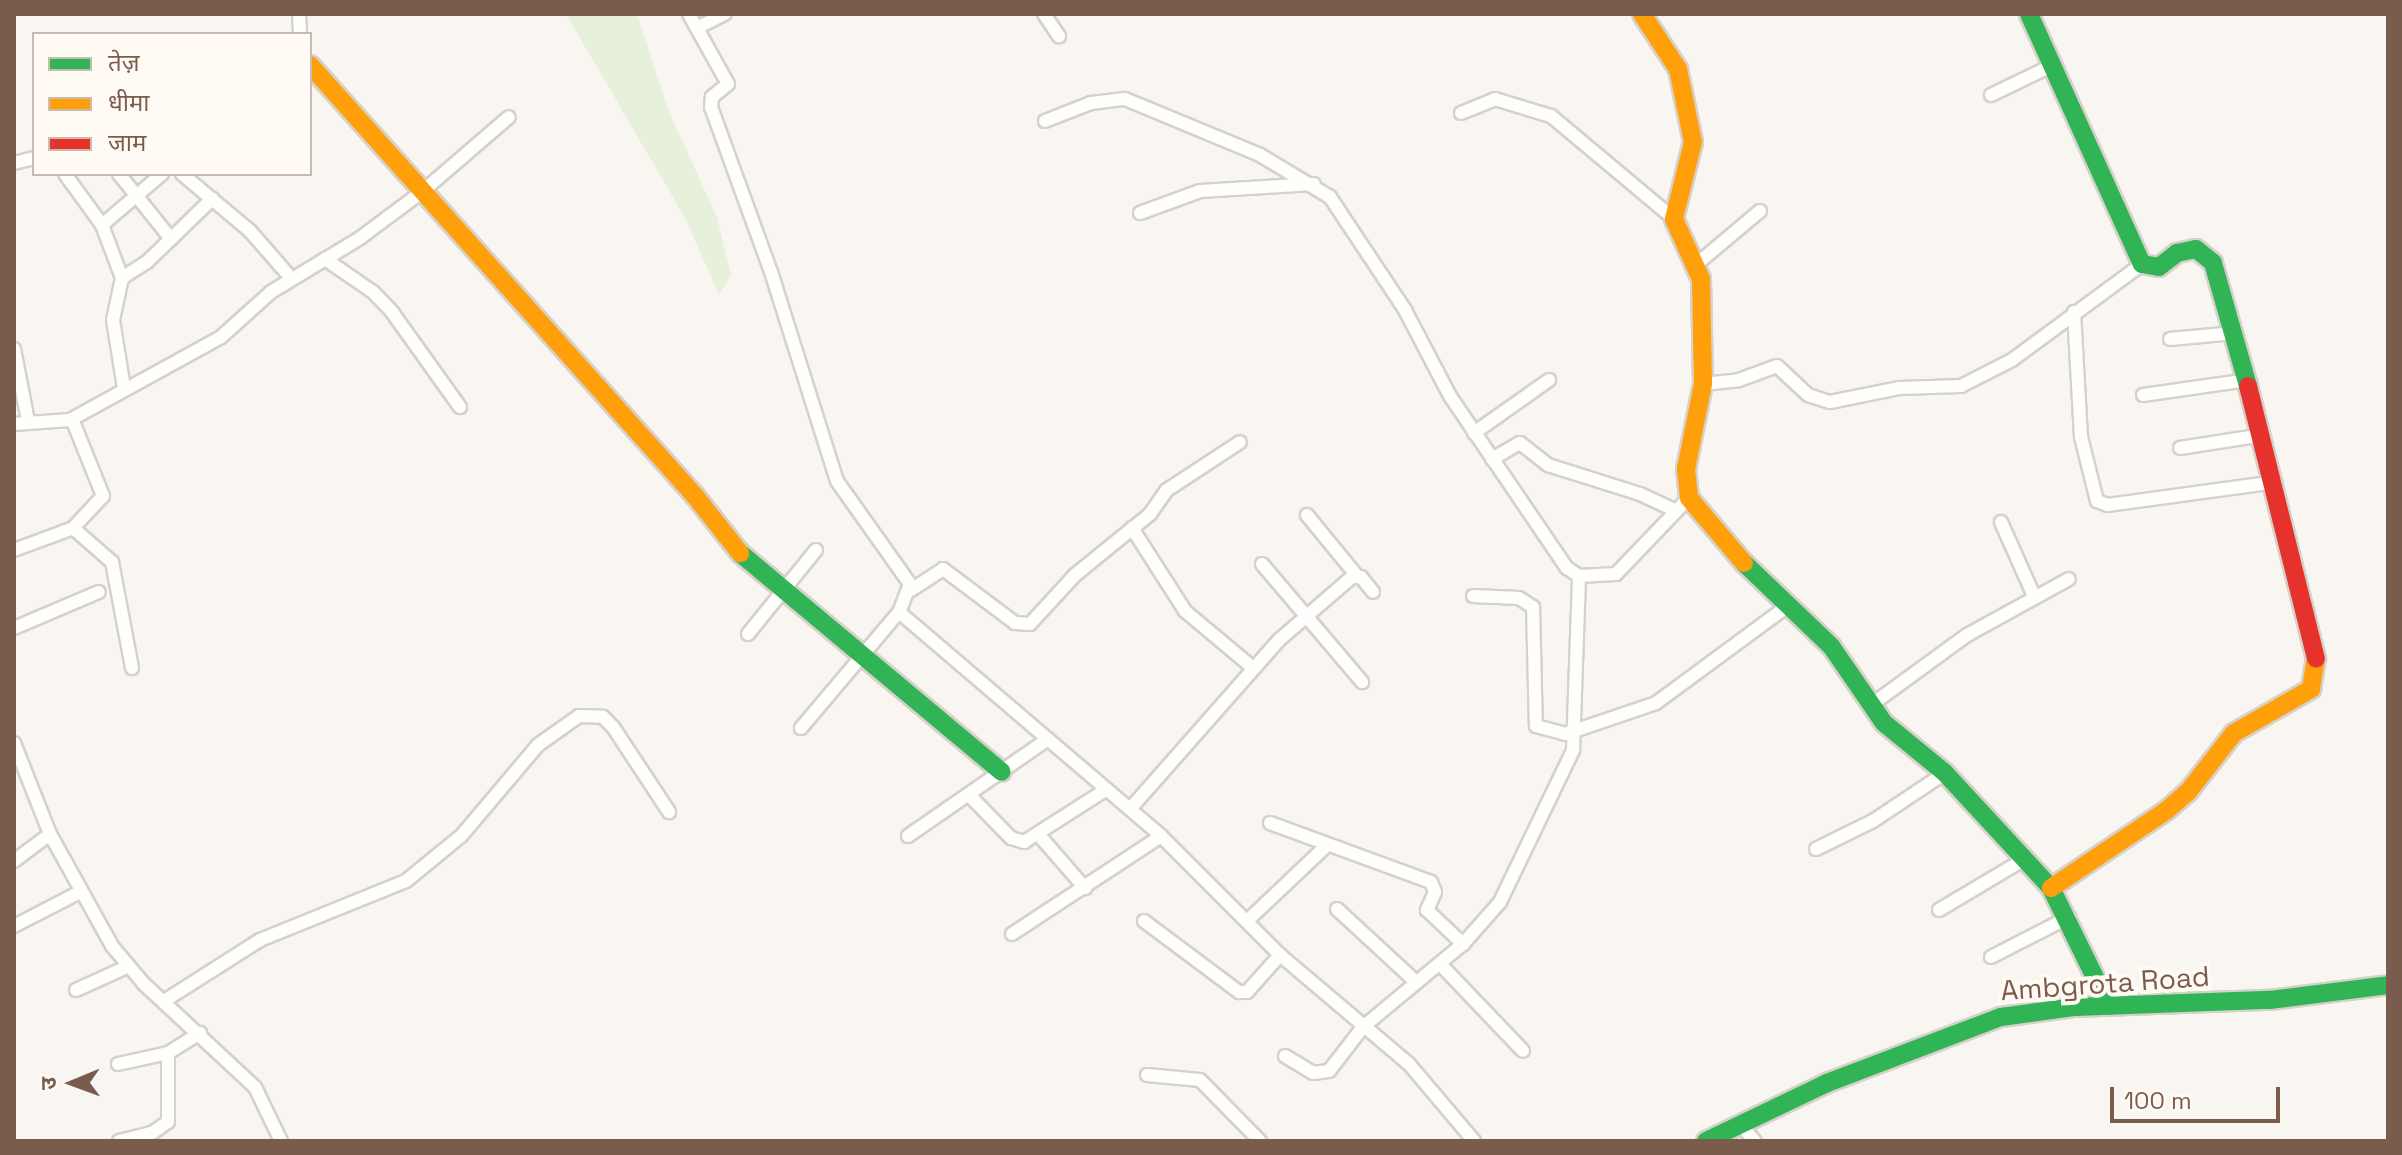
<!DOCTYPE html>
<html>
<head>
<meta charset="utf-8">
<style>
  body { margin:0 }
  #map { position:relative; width:2402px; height:1155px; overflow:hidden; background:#f9f5f0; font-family:"Space Grotesk","Noto Sans Devanagari",sans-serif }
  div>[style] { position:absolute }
  .green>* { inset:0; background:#e7f0db }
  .roads { filter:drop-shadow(2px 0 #d7d1cb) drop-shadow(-2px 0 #d7d1cb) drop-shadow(0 2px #d7d1cb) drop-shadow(0 -2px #d7d1cb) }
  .street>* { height:12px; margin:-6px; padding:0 6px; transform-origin:6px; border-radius:6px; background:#fefefd }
  .fast>* { height:18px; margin:-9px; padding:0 9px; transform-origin:9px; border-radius:9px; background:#30b455 }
  .slow>* { height:18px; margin:-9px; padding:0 9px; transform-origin:9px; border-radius:9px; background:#ff9f0a }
  .jam>* { height:18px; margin:-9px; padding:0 9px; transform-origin:9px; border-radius:9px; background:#e5322d }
  span { translate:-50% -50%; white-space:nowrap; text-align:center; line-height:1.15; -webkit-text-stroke:8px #fffaf3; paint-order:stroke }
  .street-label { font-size:28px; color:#7a5c4d }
  .frame { position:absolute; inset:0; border:16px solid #7a5c4d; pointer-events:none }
  .legend { position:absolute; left:32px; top:32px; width:280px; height:144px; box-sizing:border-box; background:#fffaf3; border:2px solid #cabbb1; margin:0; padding:10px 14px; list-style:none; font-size:24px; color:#7a5c4d }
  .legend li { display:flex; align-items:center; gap:16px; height:40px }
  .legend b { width:40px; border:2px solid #cabbb1 }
  .north { position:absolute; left:32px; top:1043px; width:80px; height:80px; -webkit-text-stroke:6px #fffaf3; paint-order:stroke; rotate:269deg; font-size:22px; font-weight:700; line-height:32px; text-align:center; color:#7a5c4d }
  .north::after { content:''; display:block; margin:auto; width:28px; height:36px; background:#7a5c4d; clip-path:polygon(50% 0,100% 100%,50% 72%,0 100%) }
  .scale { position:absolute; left:2110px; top:1087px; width:170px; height:36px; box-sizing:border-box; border:4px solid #7a5c4d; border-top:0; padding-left:10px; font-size:24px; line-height:28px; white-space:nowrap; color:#7a5c4d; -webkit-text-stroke:6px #fffaf3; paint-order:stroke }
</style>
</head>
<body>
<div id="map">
  <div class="green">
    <i style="clip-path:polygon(566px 14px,637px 14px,669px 112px,717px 217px,731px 275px,719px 294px,685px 218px)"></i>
  </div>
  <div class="roads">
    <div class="street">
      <i style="left:299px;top:14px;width:20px;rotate:87deg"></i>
      <i style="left:689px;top:14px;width:80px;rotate:60.9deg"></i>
      <i style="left:728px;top:84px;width:21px;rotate:141deg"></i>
      <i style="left:712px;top:97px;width:10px;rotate:96deg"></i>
      <i style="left:711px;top:107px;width:179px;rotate:70deg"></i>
      <i style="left:772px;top:275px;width:216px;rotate:72.5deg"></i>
      <i style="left:837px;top:481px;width:126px;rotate:54.7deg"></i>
      <i style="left:910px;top:584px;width:30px;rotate:111deg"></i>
      <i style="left:899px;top:612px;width:152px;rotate:130.2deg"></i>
      <i style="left:1044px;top:14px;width:27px;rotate:56deg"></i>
      <i style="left:697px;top:28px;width:31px;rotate:-27deg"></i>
      <i style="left:1991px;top:95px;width:69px;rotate:-25.8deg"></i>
      <i style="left:1461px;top:113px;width:37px;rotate:-22deg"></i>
      <i style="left:1495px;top:99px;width:59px;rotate:16.9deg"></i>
      <i style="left:1551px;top:116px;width:160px;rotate:39.9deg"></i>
      <i style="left:1045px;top:121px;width:49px;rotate:-21.4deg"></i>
      <i style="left:1091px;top:103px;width:34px;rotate:-7deg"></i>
      <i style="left:1125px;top:99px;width:146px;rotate:22.5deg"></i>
      <i style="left:1260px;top:155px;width:82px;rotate:31deg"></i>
      <i style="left:1330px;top:197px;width:136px;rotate:56.4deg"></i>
      <i style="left:1405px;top:310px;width:97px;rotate:62.4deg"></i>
      <i style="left:1450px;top:396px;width:208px;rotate:55.8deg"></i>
      <i style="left:1567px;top:568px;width:14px;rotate:34deg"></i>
      <i style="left:1579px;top:576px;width:37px;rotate:-3deg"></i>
      <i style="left:1616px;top:574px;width:105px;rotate:-46.2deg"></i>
      <i style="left:14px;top:163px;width:21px;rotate:-14deg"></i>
      <i style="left:65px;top:174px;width:63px;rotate:54deg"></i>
      <i style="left:102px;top:225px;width:57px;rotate:69.3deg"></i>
      <i style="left:122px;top:278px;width:43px;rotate:102.1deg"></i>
      <i style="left:113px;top:320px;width:69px;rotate:80.8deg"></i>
      <i style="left:119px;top:174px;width:83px;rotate:51.3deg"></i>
      <i style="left:182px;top:174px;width:89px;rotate:40deg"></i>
      <i style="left:250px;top:231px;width:62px;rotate:48.9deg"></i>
      <i style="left:1140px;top:213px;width:64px;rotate:-20.1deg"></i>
      <i style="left:1200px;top:191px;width:114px;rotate:-3.5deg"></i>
      <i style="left:102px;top:225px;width:79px;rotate:-40.4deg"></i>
      <i style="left:325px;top:259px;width:58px;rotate:34.5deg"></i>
      <i style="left:373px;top:292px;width:28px;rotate:46deg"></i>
      <i style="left:392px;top:312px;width:117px;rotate:54.4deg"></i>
      <i style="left:1698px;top:263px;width:81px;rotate:-40deg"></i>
      <i style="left:122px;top:278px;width:30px;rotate:-33deg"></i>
      <i style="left:147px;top:262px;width:91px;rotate:-44.1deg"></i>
      <i style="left:2074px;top:312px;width:125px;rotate:86.8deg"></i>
      <i style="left:2081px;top:437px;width:66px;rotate:76deg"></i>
      <i style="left:2097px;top:501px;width:12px;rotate:20deg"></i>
      <i style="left:2108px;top:505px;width:169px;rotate:-7.8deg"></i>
      <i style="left:2170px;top:339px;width:65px;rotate:-5.3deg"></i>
      <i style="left:14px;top:349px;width:73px;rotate:79deg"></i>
      <i style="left:1703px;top:384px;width:36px;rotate:-6deg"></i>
      <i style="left:1739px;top:380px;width:40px;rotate:-20.2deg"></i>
      <i style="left:1777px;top:366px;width:42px;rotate:43.1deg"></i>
      <i style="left:1808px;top:395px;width:23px;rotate:18deg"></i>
      <i style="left:1830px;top:402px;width:70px;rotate:-11.5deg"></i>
      <i style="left:1899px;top:388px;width:62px;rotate:-1.8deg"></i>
      <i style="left:1961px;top:386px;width:57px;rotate:-27deg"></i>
      <i style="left:2012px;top:360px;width:162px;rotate:-36.4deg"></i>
      <i style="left:2143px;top:395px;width:107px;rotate:-8.1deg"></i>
      <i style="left:14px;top:424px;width:56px;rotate:-4.1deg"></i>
      <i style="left:70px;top:420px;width:172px;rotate:-28.8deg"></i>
      <i style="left:221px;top:337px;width:67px;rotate:-42deg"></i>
      <i style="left:271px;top:292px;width:104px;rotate:-31.2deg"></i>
      <i style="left:360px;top:238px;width:79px;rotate:-36.7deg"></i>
      <i style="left:423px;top:191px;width:113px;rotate:-40.7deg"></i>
      <i style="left:1474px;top:433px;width:92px;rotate:-35.2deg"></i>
      <i style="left:2180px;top:448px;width:84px;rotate:-8.9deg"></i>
      <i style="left:1492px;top:459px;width:32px;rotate:-30deg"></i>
      <i style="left:1520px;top:443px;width:36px;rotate:38deg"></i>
      <i style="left:1548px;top:465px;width:96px;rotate:17.5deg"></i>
      <i style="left:1640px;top:494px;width:40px;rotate:25deg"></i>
      <i style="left:1307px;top:515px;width:79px;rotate:50.7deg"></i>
      <i style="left:2001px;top:522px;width:81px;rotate:66deg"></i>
      <i style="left:73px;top:528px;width:52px;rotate:41.1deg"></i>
      <i style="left:112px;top:562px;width:108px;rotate:79.3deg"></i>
      <i style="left:1132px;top:528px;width:98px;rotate:57.4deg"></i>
      <i style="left:1185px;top:611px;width:87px;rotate:39.9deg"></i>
      <i style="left:14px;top:550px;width:63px;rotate:-20.4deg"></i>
      <i style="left:73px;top:528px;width:44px;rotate:-46.8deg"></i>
      <i style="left:103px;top:496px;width:83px;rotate:-111.9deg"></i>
      <i style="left:1262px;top:564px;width:155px;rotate:49.7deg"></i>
      <i style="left:911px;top:590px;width:38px;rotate:-33deg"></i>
      <i style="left:943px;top:569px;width:90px;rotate:36.9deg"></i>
      <i style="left:1015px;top:623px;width:15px;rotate:4deg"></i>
      <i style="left:1030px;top:624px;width:67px;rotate:-47.4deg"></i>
      <i style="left:1075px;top:575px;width:97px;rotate:-39.1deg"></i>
      <i style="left:1150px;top:514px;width:29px;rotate:-55deg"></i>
      <i style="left:1167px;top:490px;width:87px;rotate:-33.3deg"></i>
      <i style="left:1473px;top:596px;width:46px;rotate:2.5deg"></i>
      <i style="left:1519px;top:598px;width:17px;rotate:33deg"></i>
      <i style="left:1533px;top:607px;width:119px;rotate:88.6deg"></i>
      <i style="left:1536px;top:726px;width:30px;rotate:15deg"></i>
      <i style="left:1565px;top:734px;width:96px;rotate:-18.8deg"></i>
      <i style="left:1656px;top:703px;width:162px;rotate:-36.4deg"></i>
      <i style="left:899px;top:612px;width:345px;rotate:40.5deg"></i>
      <i style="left:1161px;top:836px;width:168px;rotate:45deg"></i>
      <i style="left:1280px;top:955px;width:169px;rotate:40.2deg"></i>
      <i style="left:1409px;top:1064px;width:101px;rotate:49.8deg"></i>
      <i style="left:14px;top:628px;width:92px;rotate:-23deg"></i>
      <i style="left:748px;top:634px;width:108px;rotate:-51deg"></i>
      <i style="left:1871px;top:705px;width:119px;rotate:-36.1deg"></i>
      <i style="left:1967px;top:635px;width:116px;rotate:-28.8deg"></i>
      <i style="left:14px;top:743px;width:98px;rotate:68.4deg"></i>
      <i style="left:50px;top:834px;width:128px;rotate:61deg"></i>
      <i style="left:112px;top:946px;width:50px;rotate:49.9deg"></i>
      <i style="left:144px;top:984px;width:151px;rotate:42.9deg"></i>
      <i style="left:255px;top:1087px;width:60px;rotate:64.3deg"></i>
      <i style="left:969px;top:795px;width:60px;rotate:45.7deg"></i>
      <i style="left:1011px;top:838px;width:14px;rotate:17deg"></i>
      <i style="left:1024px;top:842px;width:98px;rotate:-32.6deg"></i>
      <i style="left:1130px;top:809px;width:225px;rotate:-48.6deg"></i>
      <i style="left:1279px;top:640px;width:96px;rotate:-40.8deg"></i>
      <i style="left:1352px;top:577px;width:9px"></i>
      <i style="left:1361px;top:577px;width:19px;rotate:51deg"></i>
      <i style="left:1270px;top:823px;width:171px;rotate:20.1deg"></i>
      <i style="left:1431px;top:882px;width:11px;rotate:68deg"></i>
      <i style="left:1435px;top:892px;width:20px;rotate:114deg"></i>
      <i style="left:1427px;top:910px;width:50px;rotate:43.4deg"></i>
      <i style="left:1038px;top:834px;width:72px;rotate:49deg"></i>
      <i style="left:908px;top:836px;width:170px;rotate:-34.7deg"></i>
      <i style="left:1816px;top:849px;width:64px;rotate:-26.2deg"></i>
      <i style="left:1873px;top:821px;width:87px;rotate:-33.7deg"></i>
      <i style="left:14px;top:861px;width:45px;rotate:-36.9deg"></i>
      <i style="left:1337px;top:909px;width:108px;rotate:42.7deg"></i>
      <i style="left:1939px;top:910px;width:98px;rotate:-30.8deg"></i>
      <i style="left:1144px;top:921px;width:119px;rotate:36.8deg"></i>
      <i style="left:1239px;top:992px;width:8px"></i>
      <i style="left:1247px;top:992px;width:50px;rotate:-48.3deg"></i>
      <i style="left:1247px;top:921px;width:110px;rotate:-43.5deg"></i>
      <i style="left:14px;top:926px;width:74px;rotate:-27.3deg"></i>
      <i style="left:1012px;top:934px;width:178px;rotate:-33.3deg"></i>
      <i style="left:1991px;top:957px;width:88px;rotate:-27.1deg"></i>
      <i style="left:1440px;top:964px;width:120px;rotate:46.3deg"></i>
      <i style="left:76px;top:990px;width:58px;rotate:-24.4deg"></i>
      <i style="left:164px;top:1001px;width:114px;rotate:-32.4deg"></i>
      <i style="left:260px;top:940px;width:157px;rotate:-22deg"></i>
      <i style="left:406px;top:881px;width:72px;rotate:-39.4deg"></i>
      <i style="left:462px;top:835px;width:118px;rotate:-49.8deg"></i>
      <i style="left:538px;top:745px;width:50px;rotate:-35.3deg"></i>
      <i style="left:579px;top:716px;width:24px;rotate:2deg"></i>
      <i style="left:603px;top:717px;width:14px;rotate:45deg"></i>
      <i style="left:613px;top:727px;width:102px;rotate:56.6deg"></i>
      <i style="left:1285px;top:1056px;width:33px;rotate:31deg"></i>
      <i style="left:1313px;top:1073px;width:16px;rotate:-7deg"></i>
      <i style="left:1329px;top:1071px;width:56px;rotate:-52.3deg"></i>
      <i style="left:1363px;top:1027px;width:130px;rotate:-39.7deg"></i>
      <i style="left:1463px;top:944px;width:56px;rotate:-48.6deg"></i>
      <i style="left:1500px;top:902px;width:169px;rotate:-64.3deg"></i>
      <i style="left:1573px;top:750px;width:174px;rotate:-88deg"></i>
      <i style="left:118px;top:1064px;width:51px;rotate:-12.4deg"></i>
      <i style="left:168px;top:1053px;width:38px;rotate:-32deg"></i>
      <i style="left:1147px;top:1075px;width:53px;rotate:5.4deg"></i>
      <i style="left:1200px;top:1080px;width:86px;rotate:45.5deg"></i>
      <i style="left:1740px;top:1124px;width:23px;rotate:49deg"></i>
      <i style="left:119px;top:1141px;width:34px;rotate:-14deg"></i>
      <i style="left:152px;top:1133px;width:19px;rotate:-35deg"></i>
      <i style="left:168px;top:1122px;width:69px;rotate:-90deg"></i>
    </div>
    <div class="fast">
      <i style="left:2029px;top:14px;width:274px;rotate:65.7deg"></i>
      <i style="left:2142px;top:264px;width:17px;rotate:10deg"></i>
      <i style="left:2159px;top:267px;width:23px;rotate:-38deg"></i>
      <i style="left:2177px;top:253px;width:19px;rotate:-12deg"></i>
      <i style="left:2196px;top:249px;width:22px;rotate:39deg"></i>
      <i style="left:2213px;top:263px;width:128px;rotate:74.1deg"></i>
      <i style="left:740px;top:553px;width:341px;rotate:39.9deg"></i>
      <i style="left:1744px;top:563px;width:120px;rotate:43.7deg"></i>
      <i style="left:1831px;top:646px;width:93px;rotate:55.5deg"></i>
      <i style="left:1884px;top:723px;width:79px;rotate:39.3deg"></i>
      <i style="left:1945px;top:773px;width:156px;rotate:47.3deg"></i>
      <i style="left:2051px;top:888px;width:131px;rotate:63.8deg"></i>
      <i style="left:1706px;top:1141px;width:134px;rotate:-25.6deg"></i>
      <i style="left:1827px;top:1083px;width:186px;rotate:-20.8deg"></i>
      <i style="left:2001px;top:1017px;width:75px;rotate:-7.7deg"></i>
      <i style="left:2075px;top:1007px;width:195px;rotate:-2.1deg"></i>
      <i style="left:2270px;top:1000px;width:119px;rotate:-7.2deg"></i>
    </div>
    <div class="slow">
      <i style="left:1642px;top:14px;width:66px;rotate:56.8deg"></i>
      <i style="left:1678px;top:69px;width:75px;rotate:78.4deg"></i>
      <i style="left:1693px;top:142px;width:79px;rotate:103.9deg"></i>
      <i style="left:1674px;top:219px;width:66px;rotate:65.8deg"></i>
      <i style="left:1701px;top:279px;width:105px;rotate:88.9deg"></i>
      <i style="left:1703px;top:384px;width:87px;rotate:101.3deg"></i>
      <i style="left:1686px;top:469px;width:29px;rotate:84deg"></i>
      <i style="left:1689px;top:498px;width:85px;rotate:49.8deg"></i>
      <i style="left:310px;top:65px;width:578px;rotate:48.23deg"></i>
      <i style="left:695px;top:496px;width:73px;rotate:51.7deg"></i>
      <i style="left:2051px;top:888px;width:140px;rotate:-33.9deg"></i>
      <i style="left:2167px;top:810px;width:28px;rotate:-41deg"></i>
      <i style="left:2188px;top:792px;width:75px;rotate:-52.1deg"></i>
      <i style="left:2234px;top:733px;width:89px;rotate:-29.7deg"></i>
      <i style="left:2311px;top:689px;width:30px;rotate:-81deg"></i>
    </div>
    <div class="jam">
      <i style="left:2248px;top:386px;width:281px;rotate:76deg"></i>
    </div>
  </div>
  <div class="street-label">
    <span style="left:2105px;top:983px;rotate:-4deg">Ambgrota Road</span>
  </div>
  <div class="frame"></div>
  <ul class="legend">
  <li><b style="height:10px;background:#30b455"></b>तेज़</li>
  <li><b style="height:10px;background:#ff9f0a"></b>धीमा</li>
  <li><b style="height:10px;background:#e5322d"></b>जाम</li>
  </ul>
  <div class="north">उ</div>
  <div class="scale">100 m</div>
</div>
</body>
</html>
